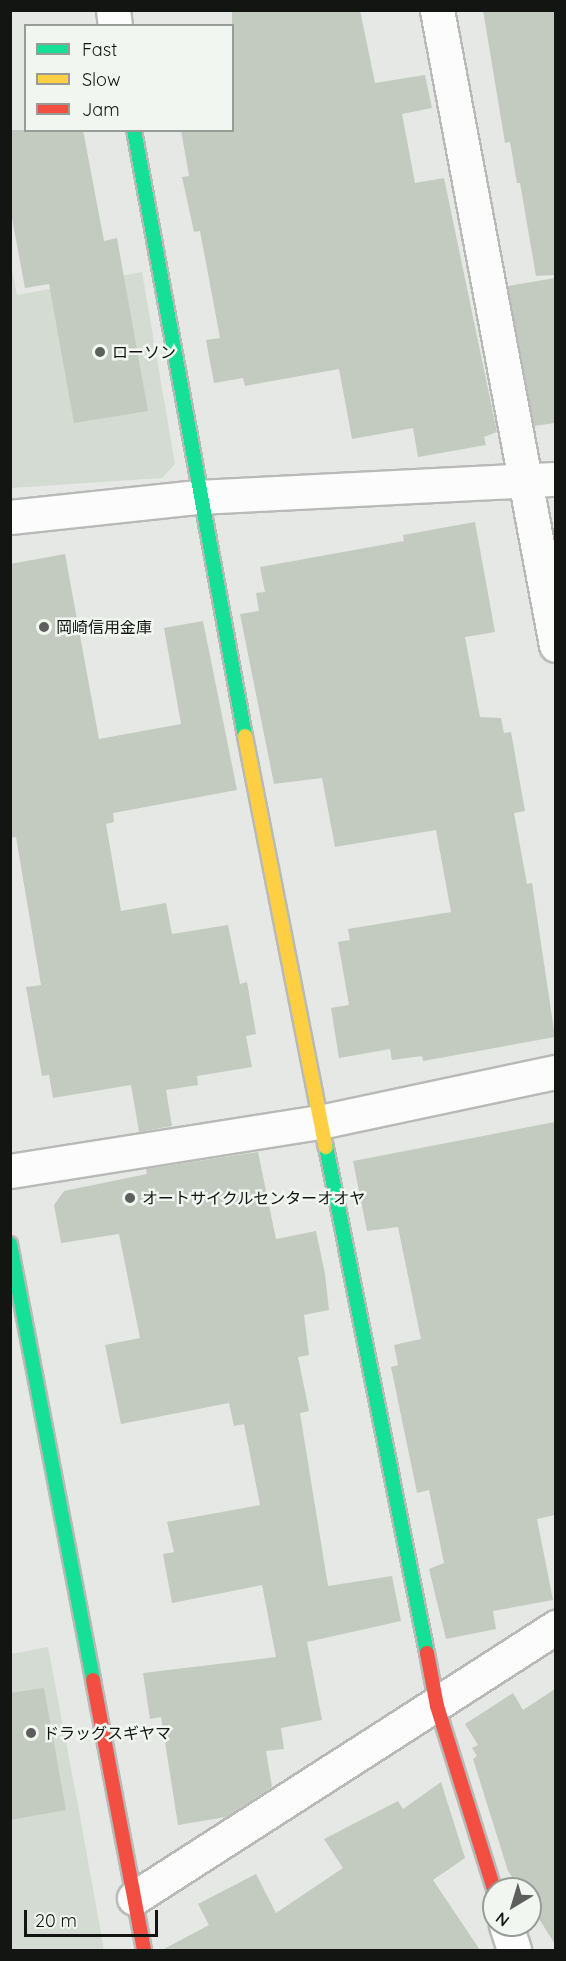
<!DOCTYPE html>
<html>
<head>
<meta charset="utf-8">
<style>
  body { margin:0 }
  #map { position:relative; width:566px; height:1961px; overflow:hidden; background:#e5e8e4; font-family:Quicksand,"Noto Sans JP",sans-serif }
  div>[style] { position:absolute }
  .built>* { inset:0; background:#d4dbd3 }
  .building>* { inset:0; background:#c3cbc1 }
  .roads { filter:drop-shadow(2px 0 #b8bab8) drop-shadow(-2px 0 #b8bab8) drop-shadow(0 2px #b8bab8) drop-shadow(0 -2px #b8bab8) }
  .street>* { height:33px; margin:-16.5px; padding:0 16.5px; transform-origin:16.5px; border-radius:16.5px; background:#fbfcfb }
  .fast>* { height:14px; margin:-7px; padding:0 7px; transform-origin:7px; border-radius:7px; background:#16e098 }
  .slow>* { height:14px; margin:-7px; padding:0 7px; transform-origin:7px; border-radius:7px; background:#ffcf43 }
  .jam>* { height:14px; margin:-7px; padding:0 7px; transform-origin:7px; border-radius:7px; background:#f24e42 }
  .dots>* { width:16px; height:16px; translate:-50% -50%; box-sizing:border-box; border:3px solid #f1f6f0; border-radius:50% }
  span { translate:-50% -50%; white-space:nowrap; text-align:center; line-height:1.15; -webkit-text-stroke:5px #f1f6f0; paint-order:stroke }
  .poi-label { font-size:16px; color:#131513 }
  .left { translate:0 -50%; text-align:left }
  .frame { position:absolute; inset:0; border:12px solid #131513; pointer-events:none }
  .legend { position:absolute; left:24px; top:24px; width:210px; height:108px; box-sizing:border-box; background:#f1f6f0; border:2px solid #989c98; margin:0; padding:8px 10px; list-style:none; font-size:18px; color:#131513 }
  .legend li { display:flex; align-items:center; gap:12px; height:30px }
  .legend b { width:30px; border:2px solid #989c98 }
  .north { position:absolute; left:482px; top:1877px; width:60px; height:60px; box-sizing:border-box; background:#f1f6f0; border:2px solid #989c98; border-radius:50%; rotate:218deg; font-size:16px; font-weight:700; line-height:24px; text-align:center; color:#131513 }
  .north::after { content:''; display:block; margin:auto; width:21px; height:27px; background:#5c5f5c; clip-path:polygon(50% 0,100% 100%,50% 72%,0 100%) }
  .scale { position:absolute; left:24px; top:1910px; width:134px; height:27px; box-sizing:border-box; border:3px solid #131513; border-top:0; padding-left:8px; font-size:18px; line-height:21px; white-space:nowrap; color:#131513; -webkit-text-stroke:4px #f1f6f0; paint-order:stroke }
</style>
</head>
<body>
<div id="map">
  <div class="built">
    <i style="clip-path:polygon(10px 259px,17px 295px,142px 272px,175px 464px,162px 478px,11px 488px)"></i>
    <i style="clip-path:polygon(48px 1647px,79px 1811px,104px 1950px,11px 1950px,11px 1654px)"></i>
  </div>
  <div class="building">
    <i style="clip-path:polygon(232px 10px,360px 10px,375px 83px,425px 75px,432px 108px,402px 114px,415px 183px,444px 178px,497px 432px,484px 437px,486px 445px,418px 457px,413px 428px,352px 439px,339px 369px,245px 386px,243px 378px,214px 383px,206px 340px,220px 338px,200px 231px,194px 232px,182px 177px,189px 176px,181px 130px,232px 130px)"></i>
    <i style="clip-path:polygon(483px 10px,555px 10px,555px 275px,536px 276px,520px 183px,517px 183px,510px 142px,505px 143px)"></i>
    <i style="clip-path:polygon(10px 130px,83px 130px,104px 241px,117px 238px,148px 411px,74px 423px,49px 284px,25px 288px,10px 208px)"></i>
    <i style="clip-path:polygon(555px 278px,555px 423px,534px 426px,508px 286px)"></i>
    <i style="clip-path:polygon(475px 522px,495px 632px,465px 637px,480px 717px,501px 718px,504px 733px,511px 732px,525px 811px,514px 813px,527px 884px,532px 883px,555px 1037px,423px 1061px,422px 1056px,392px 1060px,390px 1049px,339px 1058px,331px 1008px,349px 1005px,338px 942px,350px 940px,348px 929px,451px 912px,436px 830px,335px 847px,322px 778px,274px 784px,240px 614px,259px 611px,256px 593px,265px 592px,260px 567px,404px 541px,403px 535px)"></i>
    <i style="clip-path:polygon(65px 554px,99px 739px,181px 724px,164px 628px,203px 621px,237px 790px,113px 813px,114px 822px,106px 824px,121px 911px,166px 903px,172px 934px,228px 925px,240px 984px,247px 982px,256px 1034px,246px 1036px,252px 1067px,197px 1076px,198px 1085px,166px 1090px,172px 1126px,139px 1132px,131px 1085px,53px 1098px,49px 1075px,42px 1076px,26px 987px,41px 985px,16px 837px,10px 838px,10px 564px)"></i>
    <i style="clip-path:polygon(555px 1122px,555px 1515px,537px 1519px,553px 1600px,493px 1611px,496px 1629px,446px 1639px,429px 1569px,444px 1563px,429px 1490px,417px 1493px,391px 1367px,398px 1365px,394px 1345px,421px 1339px,398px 1227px,367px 1231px,353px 1161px)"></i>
    <i style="clip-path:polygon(258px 1152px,276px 1239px,316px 1231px,325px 1274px,329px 1310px,304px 1315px,309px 1355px,298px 1357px,309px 1411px,300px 1413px,328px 1586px,392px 1576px,401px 1621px,307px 1642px,322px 1720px,281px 1728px,284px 1749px,266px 1751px,272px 1787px,226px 1817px,178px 1825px,161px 1717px,150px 1719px,143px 1673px,276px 1657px,262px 1585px,172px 1603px,163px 1554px,174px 1552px,167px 1522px,260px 1505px,244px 1424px,234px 1426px,229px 1403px,121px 1424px,105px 1345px,140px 1338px,119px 1234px,61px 1243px,54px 1205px,64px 1191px,147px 1174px,146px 1169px)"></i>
    <i style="clip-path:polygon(44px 1688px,66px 1810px,10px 1820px,10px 1693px)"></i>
    <i style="clip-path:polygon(555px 1689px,555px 1944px,530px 1905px,530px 1889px,520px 1889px,508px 1871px,473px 1759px,477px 1756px,472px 1748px,478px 1745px,465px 1724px,513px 1693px,523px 1710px)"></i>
    <i style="clip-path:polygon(441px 1782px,465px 1858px,433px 1880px,480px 1950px,162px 1950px,209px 1925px,198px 1904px,256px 1874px,276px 1913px,343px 1868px,324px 1839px,398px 1801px,403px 1809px)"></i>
  </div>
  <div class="roads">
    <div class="street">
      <i style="left:113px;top:10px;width:16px;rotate:83deg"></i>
      <i style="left:437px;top:10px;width:646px;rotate:79.39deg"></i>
      <i style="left:10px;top:517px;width:189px;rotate:-6.1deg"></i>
      <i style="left:198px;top:497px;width:358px;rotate:-2.9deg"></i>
      <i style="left:10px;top:1171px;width:314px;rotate:-9deg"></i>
      <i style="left:320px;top:1122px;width:241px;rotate:-12deg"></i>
      <i style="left:134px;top:1898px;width:502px;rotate:-32.71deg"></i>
      <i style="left:506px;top:1925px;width:26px;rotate:72deg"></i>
    </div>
    <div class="fast">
      <i style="left:134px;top:130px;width:616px;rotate:79.62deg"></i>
      <i style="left:326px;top:1147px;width:516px;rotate:78.71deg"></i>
      <i style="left:10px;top:1244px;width:444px;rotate:79.2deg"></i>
    </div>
    <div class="slow">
      <i style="left:245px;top:736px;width:419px;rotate:78.9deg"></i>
    </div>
    <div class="jam">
      <i style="left:427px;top:1653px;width:54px;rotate:79.3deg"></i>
      <i style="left:437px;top:1706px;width:192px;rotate:72.7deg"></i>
      <i style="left:93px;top:1680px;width:275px;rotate:79.3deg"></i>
    </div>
  </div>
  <div class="dots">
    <i style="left:100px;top:352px;background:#5c5f5c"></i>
    <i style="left:44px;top:627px;background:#5c5f5c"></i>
    <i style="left:130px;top:1198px;background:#5c5f5c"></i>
    <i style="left:31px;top:1733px;background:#5c5f5c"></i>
  </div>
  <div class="poi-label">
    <span class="left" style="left:112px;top:352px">ローソン</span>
    <span class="left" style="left:56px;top:627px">岡崎信用金庫</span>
    <span class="left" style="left:142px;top:1198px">オートサイクルセンターオオヤ</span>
    <span class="left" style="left:43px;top:1733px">ドラッグスギヤマ</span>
  </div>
  <div class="frame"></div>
  <ul class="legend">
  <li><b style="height:8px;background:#16e098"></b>Fast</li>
  <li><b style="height:8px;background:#ffcf43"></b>Slow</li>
  <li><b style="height:8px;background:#f24e42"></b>Jam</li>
  </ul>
  <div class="north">N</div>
  <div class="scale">20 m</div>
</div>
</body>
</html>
